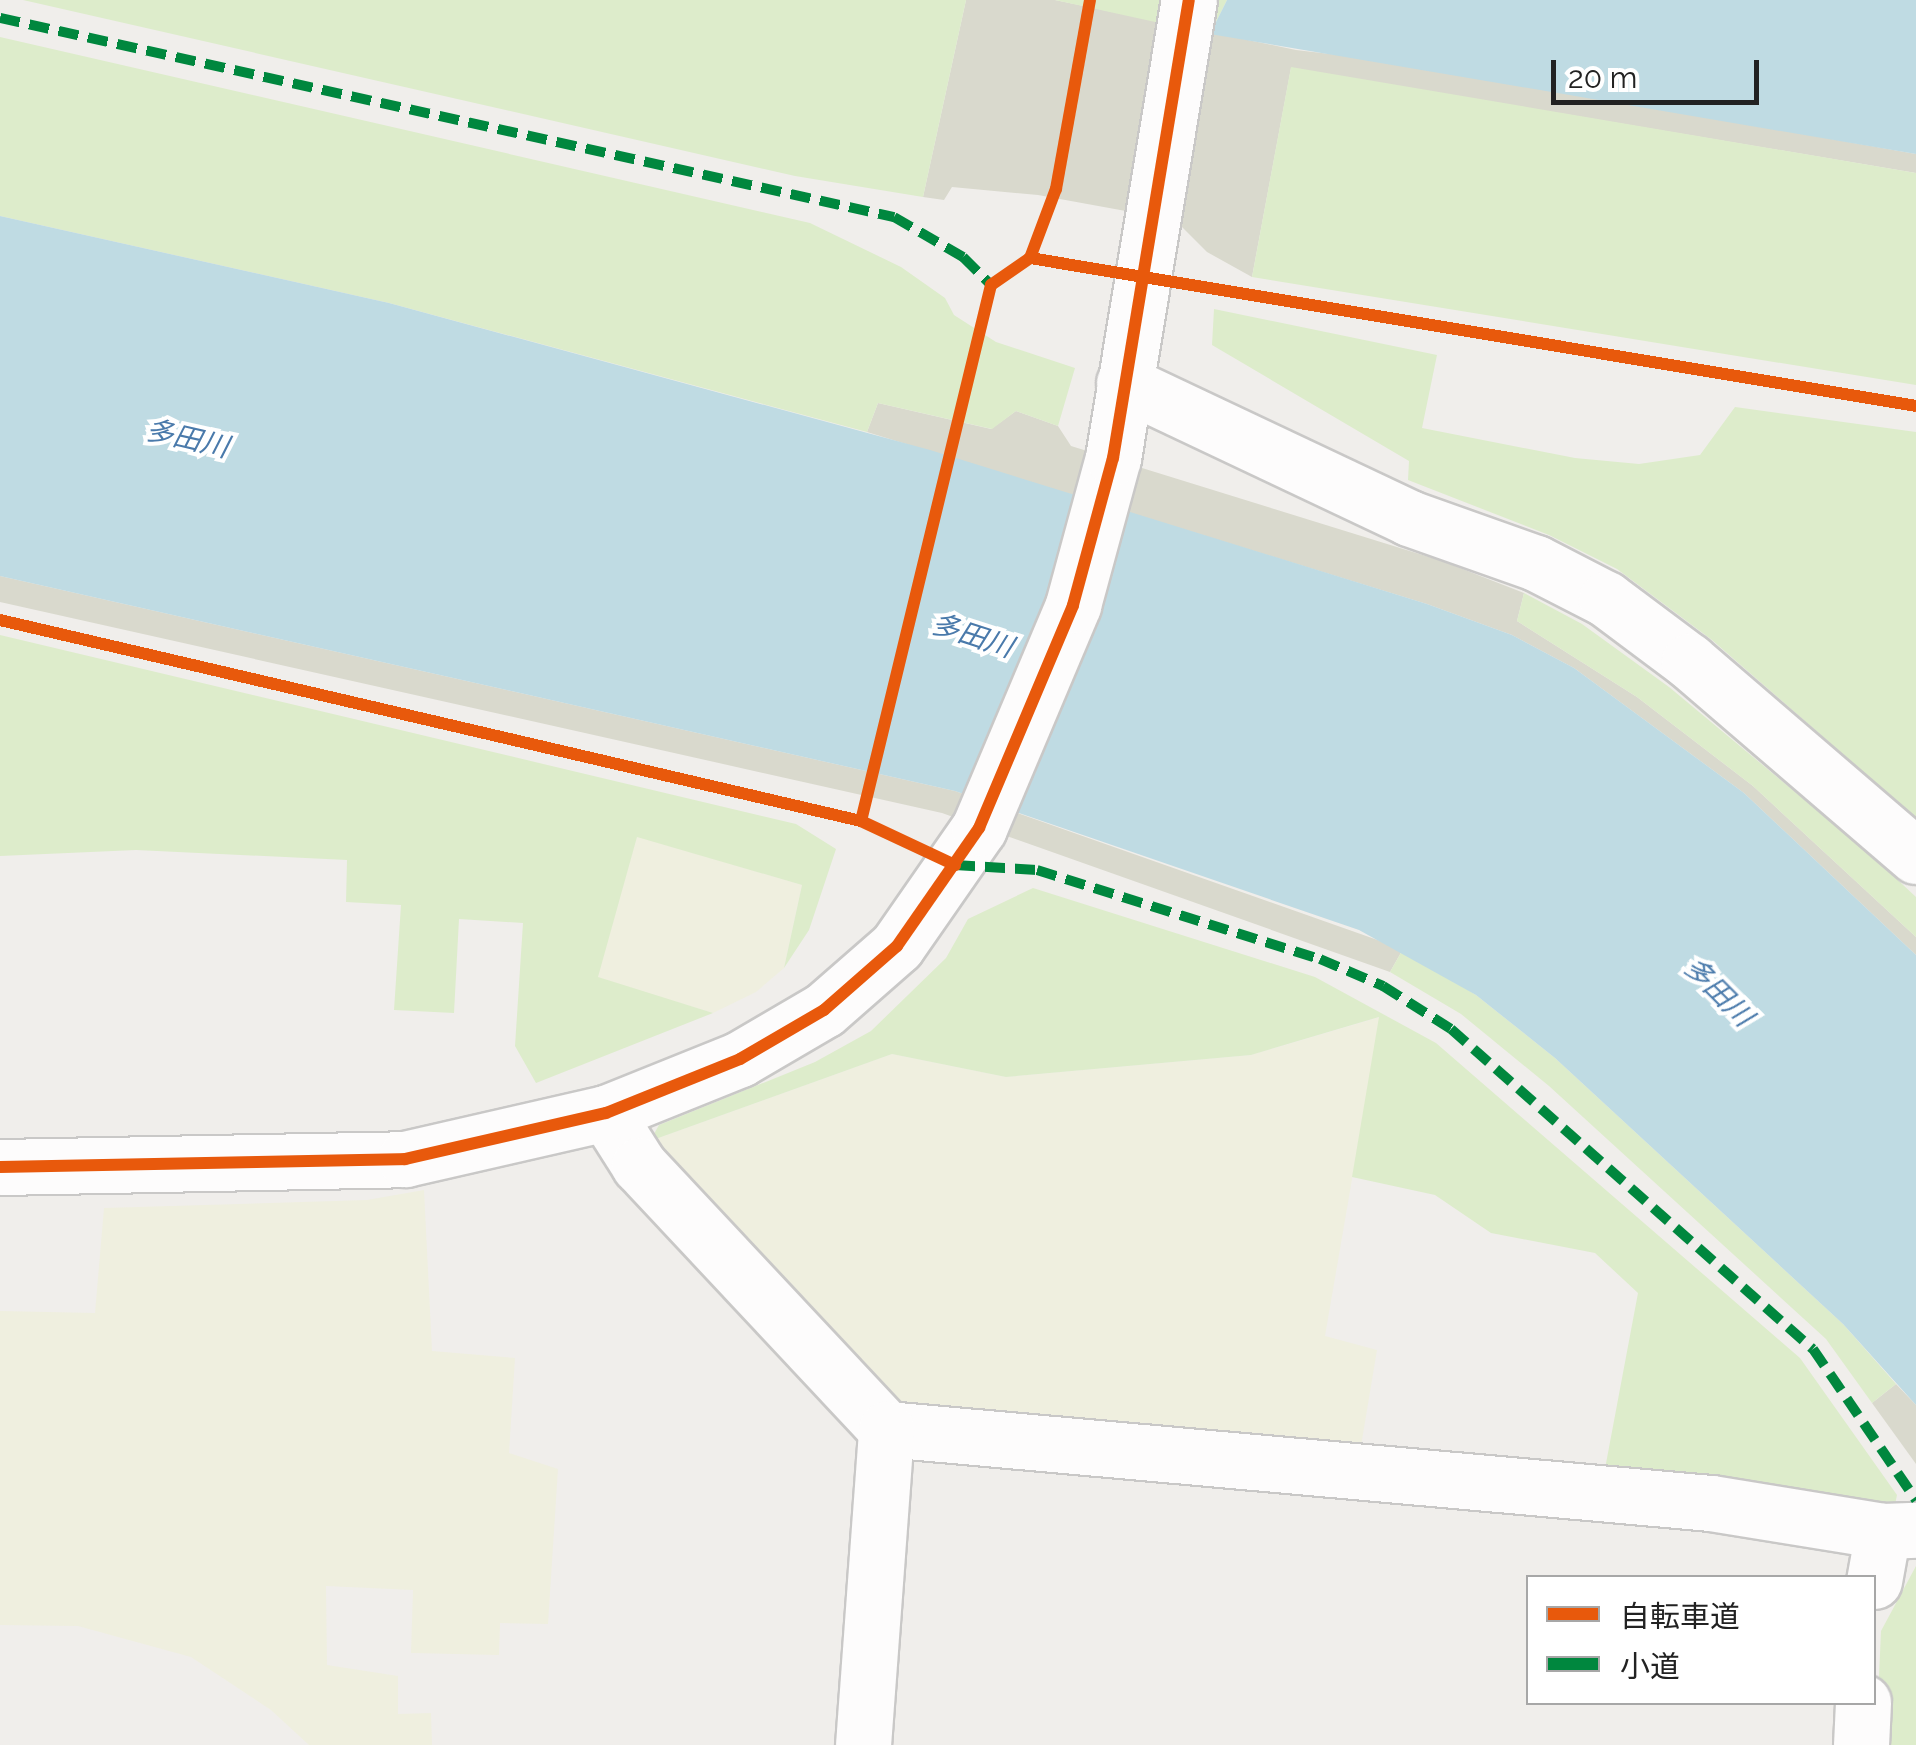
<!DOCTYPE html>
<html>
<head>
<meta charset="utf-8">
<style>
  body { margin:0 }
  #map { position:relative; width:1916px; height:1745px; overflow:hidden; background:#f0eeeb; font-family:Raleway,"Noto Sans JP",sans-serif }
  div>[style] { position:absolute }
  .construction>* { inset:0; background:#d9d9cd }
  .farmland>* { inset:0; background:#efefdf }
  .grass>* { inset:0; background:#ddeccb }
  .water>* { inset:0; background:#bfdbe3 }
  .roads { filter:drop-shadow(2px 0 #c9c8c7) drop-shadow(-2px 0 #c9c8c7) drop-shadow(0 2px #c9c8c7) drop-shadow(0 -2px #c9c8c7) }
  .minor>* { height:55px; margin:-27.5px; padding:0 27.5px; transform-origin:27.5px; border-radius:27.5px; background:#fdfcfc }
  .tertiary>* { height:55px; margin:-27.5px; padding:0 27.5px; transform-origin:27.5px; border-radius:27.5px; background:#fdfcfc }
  .quiet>* { height:10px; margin-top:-5px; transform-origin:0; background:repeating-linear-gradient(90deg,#00873e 0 20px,transparent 0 30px) }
  .cycleway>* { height:12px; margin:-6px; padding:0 6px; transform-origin:6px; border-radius:6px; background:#e8590c }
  span { translate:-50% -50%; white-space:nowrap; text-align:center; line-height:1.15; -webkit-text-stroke:8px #fff; paint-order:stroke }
  .water-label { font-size:28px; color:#4a7aab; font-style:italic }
  .legend { position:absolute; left:1526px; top:1575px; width:350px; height:130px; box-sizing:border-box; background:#fff; border:2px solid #a7a7a7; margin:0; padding:12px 18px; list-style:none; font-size:30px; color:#222 }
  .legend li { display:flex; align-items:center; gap:20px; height:50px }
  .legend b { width:50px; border:2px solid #a7a7a7 }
  .scale { position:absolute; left:1551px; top:60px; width:208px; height:45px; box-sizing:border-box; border:5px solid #222; border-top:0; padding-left:12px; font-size:30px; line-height:35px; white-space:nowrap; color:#222; -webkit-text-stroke:8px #fff; paint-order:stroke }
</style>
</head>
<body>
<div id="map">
  <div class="construction">
    <i style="clip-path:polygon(966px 0,1055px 0,1296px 50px,1399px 62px,1916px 154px,1916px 173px,1291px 68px,1252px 277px,1207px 252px,1175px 220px,1038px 195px,952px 187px,944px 200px,923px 197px)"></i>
    <i style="clip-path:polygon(878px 403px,991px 429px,1016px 411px,1058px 426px,1071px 446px,1442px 561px,1524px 593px,1517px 621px,1637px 697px,1753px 786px,1916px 937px,1916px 955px,1744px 793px,1574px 668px,1512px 635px,1427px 604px,867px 432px)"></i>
    <i style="clip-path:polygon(0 576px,955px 791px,1403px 949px,1390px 972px,942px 813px,0 602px)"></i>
    <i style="clip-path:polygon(1896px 1384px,1916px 1405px,1916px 1464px,1872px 1403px)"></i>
  </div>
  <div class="farmland">
    <i style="clip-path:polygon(637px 836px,802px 885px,784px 968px,756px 992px,713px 1013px,597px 978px)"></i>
    <i style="clip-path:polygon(1380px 1017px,1325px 1336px,1377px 1350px,1360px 1452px,891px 1403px,650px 1141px,892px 1054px,1006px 1077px,1251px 1055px)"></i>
    <i style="clip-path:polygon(424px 1190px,432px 1351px,515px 1358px,509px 1453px,558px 1469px,548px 1624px,500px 1623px,499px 1655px,411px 1653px,413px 1590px,326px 1586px,327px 1665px,398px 1676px,398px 1714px,431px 1713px,432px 1745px,309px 1745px,271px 1710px,191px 1657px,78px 1626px,0 1625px,0 1311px,95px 1313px,104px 1208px,367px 1200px)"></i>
  </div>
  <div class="grass">
    <i style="clip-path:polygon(23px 0,966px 0,923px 197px,795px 176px)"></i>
    <i style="clip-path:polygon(1055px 0,1227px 0,1210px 34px)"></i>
    <i style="clip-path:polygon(0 37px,810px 223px,901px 267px,945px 298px,954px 315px,996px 342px,1075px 368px,1058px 426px,1016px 411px,992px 429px,878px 403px,867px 432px,389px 303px,0 216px)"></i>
    <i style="clip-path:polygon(1291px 67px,1916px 173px,1916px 385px,1252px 277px)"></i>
    <i style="clip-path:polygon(1214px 309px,1437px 355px,1422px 428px,1575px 458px,1639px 464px,1700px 455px,1735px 407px,1916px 432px,1916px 818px,1712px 640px,1617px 569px,1549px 535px,1408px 480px,1409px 461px,1212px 345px)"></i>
    <i style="clip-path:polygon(1524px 593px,1582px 624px,1669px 687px,1872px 856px,1916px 897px,1916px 937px,1753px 786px,1637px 697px,1517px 621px)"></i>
    <i style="clip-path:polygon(0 635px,796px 824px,836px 849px,809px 930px,784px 968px,802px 885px,637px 837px,598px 977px,713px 1013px,536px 1083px,515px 1046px,523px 923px,459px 919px,454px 1013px,394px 1010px,401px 905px,346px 902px,347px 860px,136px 850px,0 856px)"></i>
    <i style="clip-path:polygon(1033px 888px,1315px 977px,1436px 1043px,1800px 1358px,1897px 1495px,1895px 1505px,1604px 1474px,1638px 1293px,1595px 1253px,1491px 1233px,1435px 1195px,1352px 1177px,1379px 1017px,1251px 1055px,1006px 1077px,892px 1054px,650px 1141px,659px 1125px,815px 1062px,871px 1031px,946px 958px,968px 919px)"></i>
    <i style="clip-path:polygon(1403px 949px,1476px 995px,1555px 1058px,1843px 1324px,1896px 1384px,1872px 1403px,1826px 1339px,1549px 1086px,1461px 1014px,1390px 972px)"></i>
    <i style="clip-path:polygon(1916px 1566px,1916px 1745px,1876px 1745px,1881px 1631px)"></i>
  </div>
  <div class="water">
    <i style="clip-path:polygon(1227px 0,1916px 0,1916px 154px,1210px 34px)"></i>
    <i style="clip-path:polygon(0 216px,389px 303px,930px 450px,1427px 604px,1512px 635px,1574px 668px,1744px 793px,1916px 955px,1916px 1405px,1843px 1324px,1555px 1058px,1476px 995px,1359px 930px,955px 791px,0 576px)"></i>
  </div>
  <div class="roads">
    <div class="minor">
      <i style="left:1124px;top:383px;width:315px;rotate:25.3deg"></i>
      <i style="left:1409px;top:518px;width:135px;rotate:19.5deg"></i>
      <i style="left:1536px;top:563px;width:79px;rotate:27.2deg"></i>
      <i style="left:1606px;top:599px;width:104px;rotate:36.8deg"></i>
      <i style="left:1689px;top:661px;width:299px;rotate:40.7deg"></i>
      <i style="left:606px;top:1113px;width:62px;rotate:57.6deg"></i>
      <i style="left:639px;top:1165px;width:362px;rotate:46.9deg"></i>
      <i style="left:886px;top:1429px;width:828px;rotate:5.13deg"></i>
      <i style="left:1711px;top:1503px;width:174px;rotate:9.2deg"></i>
      <i style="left:1874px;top:1581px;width:51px;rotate:-79.8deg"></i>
      <i style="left:1883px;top:1531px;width:33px;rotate:-2deg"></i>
      <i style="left:863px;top:1745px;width:317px;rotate:-85.8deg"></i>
      <i style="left:1861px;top:1745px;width:43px;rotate:-87.3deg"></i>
    </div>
    <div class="tertiary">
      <i style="left:0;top:1167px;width:405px;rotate:-1.1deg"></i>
      <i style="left:405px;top:1159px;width:206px;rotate:-12.9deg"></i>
      <i style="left:606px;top:1113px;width:144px;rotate:-21.9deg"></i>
      <i style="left:740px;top:1059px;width:97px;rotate:-30.3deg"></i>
      <i style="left:824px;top:1010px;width:97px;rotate:-41.2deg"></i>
      <i style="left:897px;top:946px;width:144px;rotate:-55.2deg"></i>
      <i style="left:979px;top:828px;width:242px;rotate:-67.1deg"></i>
      <i style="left:1073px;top:605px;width:152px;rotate:-74.8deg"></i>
      <i style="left:1113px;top:458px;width:464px;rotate:-80.6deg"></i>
    </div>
  </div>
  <div class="quiet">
    <i style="left:0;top:18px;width:916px;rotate:12.55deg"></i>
    <i style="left:894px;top:217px;width:80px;rotate:30.1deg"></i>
    <i style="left:963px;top:257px;width:40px;rotate:45deg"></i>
    <i style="left:955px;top:865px;width:82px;rotate:3.5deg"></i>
    <i style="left:1037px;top:870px;width:297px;rotate:17.5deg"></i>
    <i style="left:1320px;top:959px;width:69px;rotate:23.2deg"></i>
    <i style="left:1383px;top:986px;width:80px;rotate:32.3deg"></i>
    <i style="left:1451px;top:1029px;width:483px;rotate:41.5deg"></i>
    <i style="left:1813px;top:1349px;width:183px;rotate:55.7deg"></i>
  </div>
  <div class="cycleway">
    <i style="left:1030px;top:258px;width:898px;rotate:9.48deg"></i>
    <i style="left:0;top:620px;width:884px;rotate:13.14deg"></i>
    <i style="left:861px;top:821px;width:104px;rotate:25.1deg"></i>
    <i style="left:861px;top:821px;width:552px;rotate:-76.37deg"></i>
    <i style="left:991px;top:285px;width:47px;rotate:-34.7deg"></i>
    <i style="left:1030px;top:258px;width:74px;rotate:-69.4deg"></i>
    <i style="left:1056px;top:189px;width:192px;rotate:-79.8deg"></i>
    <i style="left:0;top:1167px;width:405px;rotate:-1.1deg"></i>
    <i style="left:405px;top:1159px;width:206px;rotate:-12.9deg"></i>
    <i style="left:606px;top:1113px;width:144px;rotate:-21.9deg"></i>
    <i style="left:740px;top:1059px;width:97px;rotate:-30.3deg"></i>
    <i style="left:824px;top:1010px;width:97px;rotate:-41.2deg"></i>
    <i style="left:897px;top:946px;width:144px;rotate:-55.2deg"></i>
    <i style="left:979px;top:828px;width:242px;rotate:-67.1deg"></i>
    <i style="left:1073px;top:605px;width:152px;rotate:-74.8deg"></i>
    <i style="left:1113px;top:458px;width:464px;rotate:-80.6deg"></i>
  </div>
  <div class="water-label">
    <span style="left:187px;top:439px;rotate:13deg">多田川</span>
    <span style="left:972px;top:636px;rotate:18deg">多田川</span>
    <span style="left:1718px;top:992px;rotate:45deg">多田川</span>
  </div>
  <ul class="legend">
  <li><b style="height:12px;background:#e8590c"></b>自転車道</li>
  <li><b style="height:12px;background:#00873e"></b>小道</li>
  </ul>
  <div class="scale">20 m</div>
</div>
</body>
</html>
